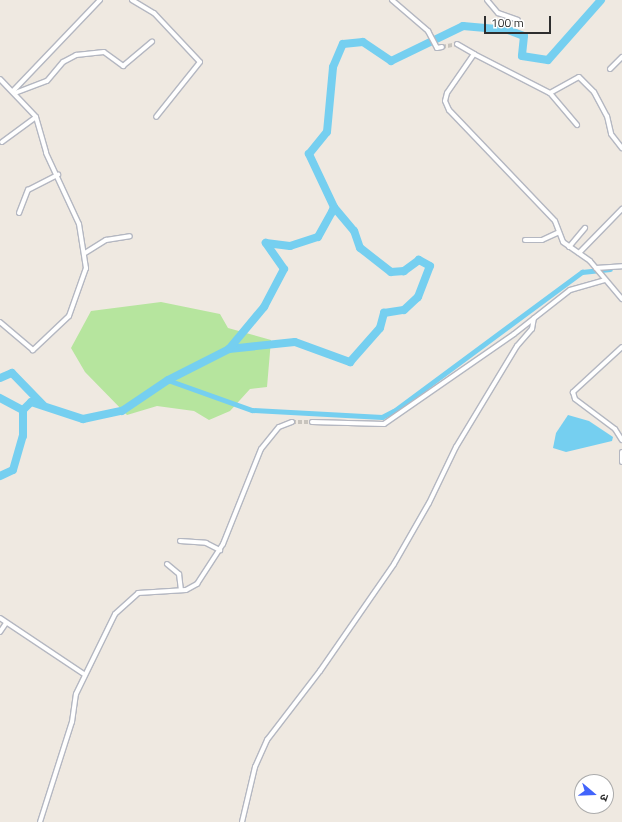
<!DOCTYPE html>
<html>
<head>
<meta charset="utf-8">
<style>
  body { margin:0 }
  #map { position:relative; width:622px; height:822px; overflow:hidden; background:#efe9e1; font-family:"Titillium Web","Noto Sans Devanagari",sans-serif }
  div>[style] { position:absolute }
  .green>* { inset:0; background:#b6e59e }
  .water>* { inset:0; background:#75cff0 }
  .canal>* { height:4.5px; margin:-2.25px; padding:0 2.25px; transform-origin:2.25px; border-radius:2.25px; background:#75cff0 }
  .river>* { height:8px; margin:-4px; padding:0 4px; transform-origin:4px; border-radius:4px; background:#75cff0 }
  .minor-tunnel>* { height:4px; margin-top:-2px; transform-origin:0; background:repeating-linear-gradient(90deg,#c8c4bd 0 4px,transparent 0 6px) }
  .roads { filter:drop-shadow(1px 0 #b4b7c1) drop-shadow(-1px 0 #b4b7c1) drop-shadow(0 1px #b4b7c1) drop-shadow(0 -1px #b4b7c1) }
  .minor>* { height:4px; margin:-2px; padding:0 2px; transform-origin:2px; border-radius:2px; background:#fff }
  span { translate:-50% -50%; white-space:nowrap; text-align:center; line-height:1.15; -webkit-text-stroke:4px #fff; paint-order:stroke }
  .north { position:absolute; left:574px; top:774px; width:40px; height:40px; box-sizing:border-box; background:#fff; border:1px solid #ababab; border-radius:50%; rotate:109deg; font-size:11px; font-weight:700; line-height:16px; text-align:center; color:#2e2e2e }
  .north::after { content:''; display:block; margin:auto; width:14px; height:18px; background:#4264fb; clip-path:polygon(50% 0,100% 100%,50% 72%,0 100%) }
  .scale { position:absolute; left:484px; top:16px; width:67px; height:18px; box-sizing:border-box; border:2px solid #2e2e2e; border-top:0; padding-left:5px; font-size:12px; line-height:14px; white-space:nowrap; color:#2e2e2e; -webkit-text-stroke:3px #fff; paint-order:stroke }
</style>
</head>
<body>
<div id="map">
  <div class="green">
    <i style="clip-path:polygon(161px 302px,220px 314px,228px 328px,271px 340px,267px 387px,250px 389px,230px 411px,209px 420px,194px 411px,157px 406px,127px 415px,85px 372px,71px 348px,91px 311px)"></i>
  </div>
  <div class="water">
    <i style="clip-path:polygon(568px 415px,589px 421px,613px 437px,612px 441px,566px 452px,553px 448px,556px 433px)"></i>
  </div>
  <div class="canal">
    <i style="left:168px;top:380px;width:89px;rotate:19.7deg"></i>
    <i style="left:252px;top:410px;width:130px;rotate:3.1deg"></i>
    <i style="left:382px;top:417px;width:13px;rotate:-27deg"></i>
    <i style="left:394px;top:411px;width:234px;rotate:-36.5deg"></i>
    <i style="left:582px;top:272px;width:28px;rotate:-6deg"></i>
  </div>
  <div class="river">
    <i style="left:229px;top:349px;width:66px;rotate:-6.1deg"></i>
    <i style="left:295px;top:342px;width:59px;rotate:20deg"></i>
    <i style="left:350px;top:362px;width:45px;rotate:-48.6deg"></i>
    <i style="left:380px;top:328px;width:16px;rotate:-75deg"></i>
    <i style="left:384px;top:313px;width:20px;rotate:-9deg"></i>
    <i style="left:404px;top:310px;width:19px;rotate:-43deg"></i>
    <i style="left:418px;top:297px;width:33px;rotate:-69deg"></i>
    <i style="left:430px;top:266px;width:13px;rotate:-151deg"></i>
    <i style="left:419px;top:260px;width:19px;rotate:144deg"></i>
    <i style="left:404px;top:271px;width:13px;rotate:176deg"></i>
    <i style="left:391px;top:272px;width:39px;rotate:-142deg"></i>
    <i style="left:360px;top:248px;width:18px;rotate:-109deg"></i>
    <i style="left:354px;top:231px;width:31px;rotate:-130deg"></i>
    <i style="left:0;top:378px;width:13px;rotate:-23deg"></i>
    <i style="left:12px;top:373px;width:45px;rotate:45.9deg"></i>
    <i style="left:0;top:398px;width:26px;rotate:28deg"></i>
    <i style="left:0;top:476px;width:14px;rotate:-25deg"></i>
    <i style="left:13px;top:470px;width:35px;rotate:-74deg"></i>
    <i style="left:23px;top:436px;width:26px;rotate:-90deg"></i>
    <i style="left:23px;top:410px;width:11px;rotate:-45deg"></i>
    <i style="left:31px;top:402px;width:55px;rotate:18.1deg"></i>
    <i style="left:83px;top:419px;width:40px;rotate:-12deg"></i>
    <i style="left:122px;top:411px;width:55px;rotate:-34deg"></i>
    <i style="left:168px;top:380px;width:68px;rotate:-26.9deg"></i>
    <i style="left:229px;top:349px;width:55px;rotate:-50.2deg"></i>
    <i style="left:264px;top:307px;width:43px;rotate:-62.2deg"></i>
    <i style="left:284px;top:269px;width:32px;rotate:-125deg"></i>
    <i style="left:266px;top:243px;width:24px;rotate:7deg"></i>
    <i style="left:290px;top:246px;width:29px;rotate:-18deg"></i>
    <i style="left:318px;top:237px;width:29px;rotate:-61deg"></i>
    <i style="left:332px;top:212px;width:5px;rotate:-68deg"></i>
    <i style="left:334px;top:207px;width:59px;rotate:-115.3deg"></i>
    <i style="left:309px;top:154px;width:28px;rotate:-51deg"></i>
    <i style="left:327px;top:132px;width:65px;rotate:-84.7deg"></i>
    <i style="left:333px;top:67px;width:25px;rotate:-67deg"></i>
    <i style="left:343px;top:44px;width:20px;rotate:-6deg"></i>
    <i style="left:363px;top:42px;width:34px;rotate:34deg"></i>
    <i style="left:391px;top:61px;width:80px;rotate:-25.9deg"></i>
    <i style="left:463px;top:26px;width:45px;rotate:5.1deg"></i>
    <i style="left:508px;top:30px;width:17px;rotate:21deg"></i>
    <i style="left:524px;top:36px;width:20px;rotate:96deg"></i>
    <i style="left:522px;top:56px;width:26px;rotate:9deg"></i>
    <i style="left:548px;top:60px;width:80px;rotate:-48.5deg"></i>
  </div>
  <div class="minor-tunnel">
    <i style="left:442px;top:47px;width:15px;rotate:-11deg"></i>
    <i style="left:292px;top:422px;width:20px"></i>
  </div>
  <div class="roads">
    <div class="minor">
      <i style="left:132px;top:0;width:26px;rotate:31deg"></i>
      <i style="left:154px;top:13px;width:67px;rotate:46.8deg"></i>
      <i style="left:200px;top:62px;width:70px;rotate:128.7deg"></i>
      <i style="left:392px;top:0;width:48px;rotate:40.7deg"></i>
      <i style="left:428px;top:31px;width:19px;rotate:62deg"></i>
      <i style="left:437px;top:48px;width:5px;rotate:-11deg"></i>
      <i style="left:487px;top:0;width:17px;rotate:50deg"></i>
      <i style="left:498px;top:13px;width:21px;rotate:19deg"></i>
      <i style="left:457px;top:44px;width:20px;rotate:30deg"></i>
      <i style="left:474px;top:54px;width:47px;rotate:124.7deg"></i>
      <i style="left:447px;top:93px;width:8px;rotate:104deg"></i>
      <i style="left:445px;top:101px;width:10px;rotate:66deg"></i>
      <i style="left:449px;top:110px;width:153px;rotate:46.3deg"></i>
      <i style="left:555px;top:221px;width:22px;rotate:69deg"></i>
      <i style="left:563px;top:242px;width:33px;rotate:35deg"></i>
      <i style="left:590px;top:261px;width:50px;rotate:49.9deg"></i>
      <i style="left:474px;top:54px;width:85px;rotate:27.2deg"></i>
      <i style="left:550px;top:93px;width:42px;rotate:49.8deg"></i>
      <i style="left:610px;top:69px;width:17px;rotate:-45deg"></i>
      <i style="left:0;top:79px;width:52px;rotate:46.5deg"></i>
      <i style="left:36px;top:117px;width:37px;rotate:74deg"></i>
      <i style="left:46px;top:153px;width:78px;rotate:65.1deg"></i>
      <i style="left:79px;top:224px;width:45px;rotate:81deg"></i>
      <i style="left:86px;top:268px;width:51px;rotate:109.5deg"></i>
      <i style="left:69px;top:316px;width:50px;rotate:136.6deg"></i>
      <i style="left:33px;top:350px;width:43px;rotate:-139.7deg"></i>
      <i style="left:13px;top:91px;width:126px;rotate:-46.3deg"></i>
      <i style="left:15px;top:93px;width:34px;rotate:-21deg"></i>
      <i style="left:47px;top:81px;width:25px;rotate:-50deg"></i>
      <i style="left:63px;top:62px;width:15px;rotate:-28deg"></i>
      <i style="left:76px;top:55px;width:28px;rotate:-6deg"></i>
      <i style="left:104px;top:52px;width:24px;rotate:36deg"></i>
      <i style="left:123px;top:66px;width:38px;rotate:-40deg"></i>
      <i style="left:550px;top:93px;width:33px;rotate:-29deg"></i>
      <i style="left:579px;top:77px;width:21px;rotate:45deg"></i>
      <i style="left:594px;top:92px;width:27px;rotate:62deg"></i>
      <i style="left:607px;top:116px;width:18px;rotate:77deg"></i>
      <i style="left:611px;top:134px;width:18px;rotate:52deg"></i>
      <i style="left:2px;top:142px;width:42px;rotate:-36.3deg"></i>
      <i style="left:19px;top:213px;width:25px;rotate:-69deg"></i>
      <i style="left:28px;top:190px;width:34px;rotate:-27deg"></i>
      <i style="left:525px;top:240px;width:17px"></i>
      <i style="left:542px;top:240px;width:17px;rotate:-25deg"></i>
      <i style="left:569px;top:247px;width:25px;rotate:-50deg"></i>
      <i style="left:85px;top:253px;width:25px;rotate:-32deg"></i>
      <i style="left:106px;top:240px;width:24px;rotate:-9deg"></i>
      <i style="left:579px;top:253px;width:62px;rotate:-45.7deg"></i>
      <i style="left:596px;top:268px;width:26px;rotate:-4deg"></i>
      <i style="left:622px;top:347px;width:67px;rotate:137.4deg"></i>
      <i style="left:573px;top:392px;width:7px;rotate:74deg"></i>
      <i style="left:575px;top:399px;width:50px;rotate:36.9deg"></i>
      <i style="left:615px;top:429px;width:13px;rotate:58deg"></i>
      <i style="left:312px;top:422px;width:72px;rotate:1.6deg"></i>
      <i style="left:384px;top:424px;width:158px;rotate:-34.7deg"></i>
      <i style="left:514px;top:334px;width:71px;rotate:-38.2deg"></i>
      <i style="left:570px;top:290px;width:36px;rotate:-16deg"></i>
      <i style="left:622px;top:452px;width:10px;rotate:90deg"></i>
      <i style="left:180px;top:541px;width:26px;rotate:4deg"></i>
      <i style="left:206px;top:543px;width:16px;rotate:27deg"></i>
      <i style="left:167px;top:564px;width:16px;rotate:40deg"></i>
      <i style="left:179px;top:574px;width:16px;rotate:83deg"></i>
      <i style="left:0;top:618px;width:101px;rotate:33.7deg"></i>
      <i style="left:0;top:632px;width:11px;rotate:-56deg"></i>
      <i style="left:40px;top:822px;width:105px;rotate:-72.3deg"></i>
      <i style="left:72px;top:722px;width:28px;rotate:-82deg"></i>
      <i style="left:76px;top:694px;width:89px;rotate:-64deg"></i>
      <i style="left:115px;top:614px;width:31px;rotate:-42deg"></i>
      <i style="left:138px;top:593px;width:48px;rotate:-3.6deg"></i>
      <i style="left:186px;top:590px;width:13px;rotate:-29deg"></i>
      <i style="left:197px;top:584px;width:48px;rotate:-57deg"></i>
      <i style="left:223px;top:544px;width:102px;rotate:-68.2deg"></i>
      <i style="left:261px;top:449px;width:28px;rotate:-51deg"></i>
      <i style="left:279px;top:427px;width:14px;rotate:-21deg"></i>
      <i style="left:242px;top:822px;width:57px;rotate:-76.7deg"></i>
      <i style="left:255px;top:767px;width:30px;rotate:-66deg"></i>
      <i style="left:267px;top:740px;width:87px;rotate:-52.5deg"></i>
      <i style="left:320px;top:671px;width:130px;rotate:-55.3deg"></i>
      <i style="left:394px;top:564px;width:70px;rotate:-60.2deg"></i>
      <i style="left:429px;top:503px;width:62px;rotate:-64.3deg"></i>
      <i style="left:456px;top:447px;width:118px;rotate:-58.9deg"></i>
      <i style="left:517px;top:346px;width:23px;rotate:-49deg"></i>
      <i style="left:532px;top:329px;width:11px;rotate:-80deg"></i>
    </div>
  </div>
  <div class="north">उ</div>
  <div class="scale">100 m</div>
</div>
</body>
</html>
